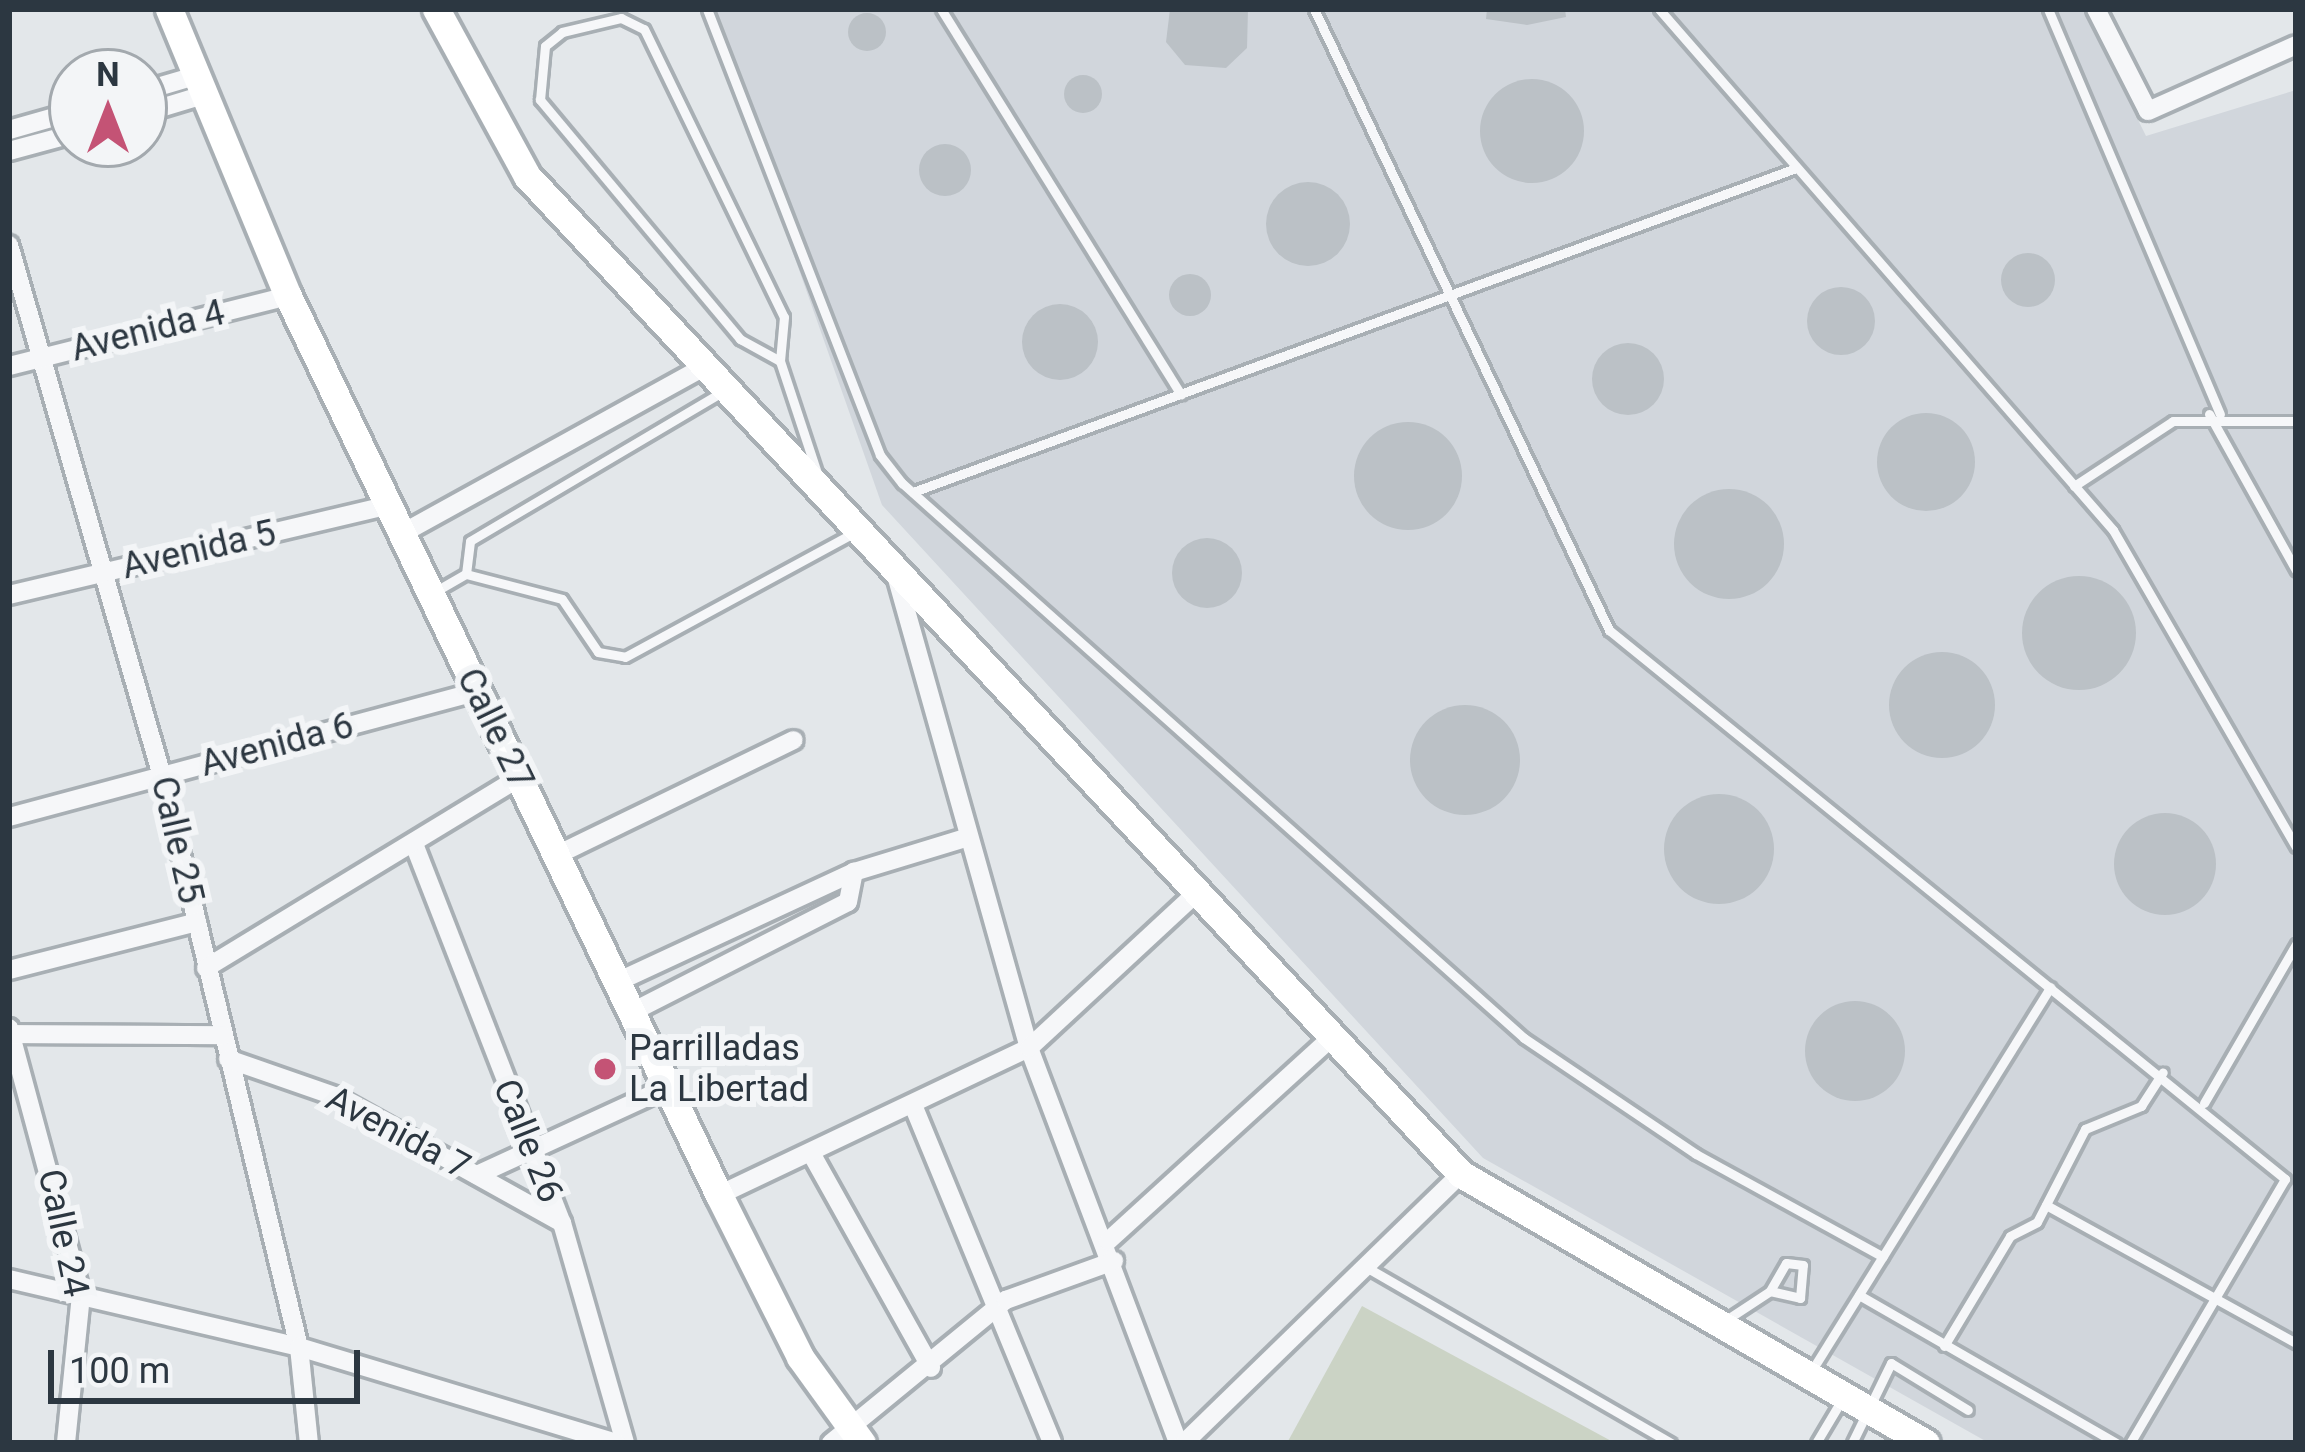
<!DOCTYPE html>
<html>
<head>
<meta charset="utf-8">
<style>
  body { margin:0 }
  #map { position:relative; width:2305px; height:1452px; overflow:hidden; background:#e3e7ea; font-family:Roboto,sans-serif }
  div>[style] { position:absolute }
  .built>* { inset:0; background:#d1d6dc }
  .green>* { inset:0; background:#cbd3c5 }
  .building>* { inset:0; background:#bbc1c6 }
  .round { border-radius:50% }
  .roads { filter:drop-shadow(3px 0 #a8afb4) drop-shadow(-3px 0 #a8afb4) drop-shadow(0 3px #a8afb4) drop-shadow(0 -3px #a8afb4) }
  .lane>* { height:9px; margin:-4.5px; padding:0 4.5px; transform-origin:4.5px; border-radius:4.5px; background:#f6f7f9 }
  .street>* { height:18px; margin:-9px; padding:0 9px; transform-origin:9px; border-radius:9px; background:#f6f7f9 }
  .secondary>* { height:27px; margin:-13.5px; padding:0 13.5px; transform-origin:13.5px; border-radius:13.5px; background:#fff }
  .dots>* { width:33px; height:33px; translate:-50% -50%; box-sizing:border-box; border:6px solid #f3f5f7; border-radius:50% }
  span { translate:-50% -50%; white-space:nowrap; text-align:center; line-height:1.15; -webkit-text-stroke:12px #f3f5f7; paint-order:stroke }
  .street-label { font-size:36px; color:#2c3741 }
  .poi-label { font-size:36px; color:#2c3741 }
  .left { translate:0 -50%; text-align:left }
  .frame { position:absolute; inset:0; border:12px solid #2c3741; pointer-events:none }
  .north { position:absolute; left:48px; top:48px; width:120px; height:120px; box-sizing:border-box; background:#f3f5f7; border:3px solid #a3a9ae; border-radius:50%; rotate:0deg; font-size:33px; font-weight:700; line-height:48px; text-align:center; color:#2c3741 }
  .north::after { content:''; display:block; margin:auto; width:42px; height:54px; background:#c45375; clip-path:polygon(50% 0,100% 100%,50% 72%,0 100%) }
  .scale { position:absolute; left:48px; top:1350px; width:312px; height:54px; box-sizing:border-box; border:6px solid #2c3741; border-top:0; padding-left:15px; font-size:36px; line-height:42px; white-space:nowrap; color:#2c3741; -webkit-text-stroke:9px #f3f5f7; paint-order:stroke }
</style>
</head>
<body>
<div id="map">
  <div class="built">
    <i style="clip-path:polygon(707px 9px,2083px 9px,2146px 136px,2296px 90px,2296px 1443px,1989px 1443px,1483px 1158px,882px 505px)"></i>
  </div>
  <div class="green">
    <i style="clip-path:polygon(1362px 1306px,1615px 1443px,1287px 1443px)"></i>
  </div>
  <div class="building">
    <i style="clip-path:polygon(1170px 9px,1248px 9px,1247px 48px,1226px 68px,1185px 65px,1166px 42px)"></i>
    <i style="clip-path:polygon(1487px 9px,1565px 9px,1566px 17px,1527px 25px,1486px 19px)"></i>
    <i class="round" style="left:848px;top:13px;width:38px;height:38px"></i>
    <i class="round" style="left:1064px;top:75px;width:38px;height:38px"></i>
    <i class="round" style="left:1480px;top:79px;width:104px;height:104px"></i>
    <i class="round" style="left:919px;top:144px;width:52px;height:52px"></i>
    <i class="round" style="left:1266px;top:182px;width:84px;height:84px"></i>
    <i class="round" style="left:2001px;top:253px;width:54px;height:54px"></i>
    <i class="round" style="left:1169px;top:274px;width:42px;height:42px"></i>
    <i class="round" style="left:1807px;top:287px;width:68px;height:68px"></i>
    <i class="round" style="left:1022px;top:304px;width:76px;height:76px"></i>
    <i class="round" style="left:1592px;top:343px;width:72px;height:72px"></i>
    <i class="round" style="left:1877px;top:413px;width:98px;height:98px"></i>
    <i class="round" style="left:1354px;top:422px;width:108px;height:108px"></i>
    <i class="round" style="left:1674px;top:489px;width:110px;height:110px"></i>
    <i class="round" style="left:1172px;top:538px;width:70px;height:70px"></i>
    <i class="round" style="left:2022px;top:576px;width:114px;height:114px"></i>
    <i class="round" style="left:1889px;top:652px;width:106px;height:106px"></i>
    <i class="round" style="left:1410px;top:705px;width:110px;height:110px"></i>
    <i class="round" style="left:1664px;top:794px;width:110px;height:110px"></i>
    <i class="round" style="left:2114px;top:813px;width:102px;height:102px"></i>
    <i class="round" style="left:1805px;top:1001px;width:100px;height:100px"></i>
  </div>
  <div class="roads">
    <div class="lane">
      <i style="left:707px;top:9px;width:478px;rotate:68.8deg"></i>
      <i style="left:880px;top:455px;width:36px;rotate:52deg"></i>
      <i style="left:902px;top:483px;width:834px;rotate:41.74deg"></i>
      <i style="left:1524px;top:1038px;width:207px;rotate:34deg"></i>
      <i style="left:1696px;top:1154px;width:213px;rotate:28.8deg"></i>
      <i style="left:941px;top:9px;width:454px;rotate:58.1deg"></i>
      <i style="left:1314px;top:9px;width:688px;rotate:64.59deg"></i>
      <i style="left:1609px;top:630px;width:871px;rotate:39.08deg"></i>
      <i style="left:2285px;top:1179px;width:306px;rotate:120.4deg"></i>
      <i style="left:1659px;top:9px;width:691px;rotate:48.93deg"></i>
      <i style="left:2113px;top:530px;width:366px;rotate:60deg"></i>
      <i style="left:2048px;top:9px;width:440px;rotate:67deg"></i>
      <i style="left:780px;top:361px;width:46px;rotate:-151.2deg"></i>
      <i style="left:740px;top:339px;width:312px;rotate:-129.9deg"></i>
      <i style="left:540px;top:100px;width:54px;rotate:-84.7deg"></i>
      <i style="left:545px;top:46px;width:22px;rotate:-39deg"></i>
      <i style="left:562px;top:32px;width:61px;rotate:-13.3deg"></i>
      <i style="left:621px;top:18px;width:25px;rotate:26deg"></i>
      <i style="left:644px;top:29px;width:320px;rotate:64.1deg"></i>
      <i style="left:784px;top:317px;width:44px;rotate:95.2deg"></i>
      <i style="left:780px;top:361px;width:118px;rotate:71.7deg"></i>
      <i style="left:2209px;top:414px;width:179px;rotate:60.9deg"></i>
      <i style="left:2074px;top:486px;width:118px;rotate:-33.3deg"></i>
      <i style="left:2173px;top:421px;width:123px"></i>
      <i style="left:913px;top:492px;width:941px;rotate:-20.15deg"></i>
      <i style="left:466px;top:574px;width:99px;rotate:14.6deg"></i>
      <i style="left:562px;top:599px;width:64px;rotate:55.8deg"></i>
      <i style="left:598px;top:652px;width:27px;rotate:10deg"></i>
      <i style="left:625px;top:657px;width:262px;rotate:-28.5deg"></i>
      <i style="left:436px;top:591px;width:34px;rotate:-30deg"></i>
      <i style="left:466px;top:574px;width:33px;rotate:-83deg"></i>
      <i style="left:470px;top:541px;width:293px;rotate:-30.6deg"></i>
      <i style="left:2204px;top:1103px;width:184px;rotate:-59.9deg"></i>
      <i style="left:2046px;top:1205px;width:286px;rotate:28.9deg"></i>
      <i style="left:1366px;top:1267px;width:352px;rotate:30deg"></i>
      <i style="left:1859px;top:1295px;width:297px;rotate:29.9deg"></i>
      <i style="left:1723px;top:1322px;width:56px;rotate:-33.4deg"></i>
      <i style="left:1770px;top:1291px;width:31px;rotate:13deg"></i>
      <i style="left:1800px;top:1298px;width:33px;rotate:-85deg"></i>
      <i style="left:1803px;top:1265px;width:17px;rotate:-173deg"></i>
      <i style="left:1786px;top:1263px;width:32px;rotate:120deg"></i>
      <i style="left:1944px;top:1346px;width:128px;rotate:-59deg"></i>
      <i style="left:2010px;top:1236px;width:30px;rotate:-27deg"></i>
      <i style="left:2037px;top:1222px;width:105px;rotate:-62.7deg"></i>
      <i style="left:2085px;top:1129px;width:61px;rotate:-22.3deg"></i>
      <i style="left:2141px;top:1106px;width:40px;rotate:-57.1deg"></i>
      <i style="left:1812px;top:1370px;width:451px;rotate:-58.1deg"></i>
      <i style="left:1816px;top:1443px;width:49px;rotate:-59.2deg"></i>
      <i style="left:1852px;top:1443px;width:89px;rotate:-64deg"></i>
      <i style="left:1891px;top:1363px;width:90px;rotate:31.4deg"></i>
    </div>
    <div class="street">
      <i style="left:2096px;top:9px;width:114px;rotate:63deg"></i>
      <i style="left:2148px;top:111px;width:162px;rotate:-24deg"></i>
      <i style="left:144px;top:91px;width:50px;rotate:-16.3deg"></i>
      <i style="left:144px;top:113px;width:59px;rotate:-16.9deg"></i>
      <i style="left:9px;top:130px;width:66px;rotate:-15.9deg"></i>
      <i style="left:9px;top:151px;width:65px;rotate:-15.1deg"></i>
      <i style="left:9px;top:245px;width:553px;rotate:73.93deg"></i>
      <i style="left:162px;top:776px;width:587px;rotate:76.51deg"></i>
      <i style="left:299px;top:1347px;width:97px;rotate:84.1deg"></i>
      <i style="left:9px;top:366px;width:288px;rotate:-14.1deg"></i>
      <i style="left:403px;top:533px;width:344px;rotate:-28.9deg"></i>
      <i style="left:896px;top:575px;width:491px;rotate:74.3deg"></i>
      <i style="left:1029px;top:1048px;width:422px;rotate:69.3deg"></i>
      <i style="left:9px;top:595px;width:391px;rotate:-13.3deg"></i>
      <i style="left:9px;top:817px;width:483px;rotate:-15deg"></i>
      <i style="left:414px;top:844px;width:407px;rotate:68.7deg"></i>
      <i style="left:562px;top:1223px;width:229px;rotate:74deg"></i>
      <i style="left:557px;top:855px;width:263px;rotate:-25.9deg"></i>
      <i style="left:206px;top:968px;width:365px;rotate:-31.3deg"></i>
      <i style="left:9px;top:970px;width:194px;rotate:-14.3deg"></i>
      <i style="left:617px;top:982px;width:261px;rotate:-24.9deg"></i>
      <i style="left:854px;top:872px;width:116px;rotate:-17deg"></i>
      <i style="left:632px;top:1012px;width:242px;rotate:-27deg"></i>
      <i style="left:848px;top:902px;width:31px;rotate:-79deg"></i>
      <i style="left:9px;top:1028px;width:277px;rotate:74.9deg"></i>
      <i style="left:81px;top:1295px;width:149px;rotate:95.8deg"></i>
      <i style="left:9px;top:1034px;width:214px;rotate:0.3deg"></i>
      <i style="left:228px;top:1059px;width:112px;rotate:19.2deg"></i>
      <i style="left:334px;top:1096px;width:261px;rotate:29.1deg"></i>
      <i style="left:913px;top:1105px;width:365px;rotate:67.6deg"></i>
      <i style="left:811px;top:1153px;width:246px;rotate:60.8deg"></i>
      <i style="left:477px;top:1175px;width:210px;rotate:-24.7deg"></i>
      <i style="left:719px;top:1195px;width:343px;rotate:-25.4deg"></i>
      <i style="left:1029px;top:1048px;width:224px;rotate:-42.8deg"></i>
      <i style="left:1108px;top:1241px;width:299px;rotate:-42.3deg"></i>
      <i style="left:9px;top:1279px;width:298px;rotate:13.2deg"></i>
      <i style="left:299px;top:1347px;width:331px;rotate:16.8deg"></i>
      <i style="left:831px;top:1443px;width:226px;rotate:-39.3deg"></i>
      <i style="left:1006px;top:1300px;width:115px;rotate:-19.9deg"></i>
      <i style="left:1184px;top:1443px;width:386px;rotate:-44.2deg"></i>
    </div>
    <div class="secondary">
      <i style="left:169px;top:9px;width:311px;rotate:67.5deg"></i>
      <i style="left:288px;top:296px;width:997px;rotate:64.39deg"></i>
      <i style="left:719px;top:1195px;width:181px;rotate:63.4deg"></i>
      <i style="left:800px;top:1357px;width:106px;rotate:54.2deg"></i>
      <i style="left:436px;top:9px;width:190px;rotate:61.4deg"></i>
      <i style="left:527px;top:176px;width:1367px;rotate:46.9deg"></i>
      <i style="left:1461px;top:1174px;width:537px;rotate:30.05deg"></i>
    </div>
  </div>
  <div class="dots">
    <i style="left:605px;top:1069px;background:#c45375"></i>
  </div>
  <div class="street-label">
    <span style="left:148px;top:331px;rotate:-14deg">Avenida 4</span>
    <span style="left:199px;top:550px;rotate:-13deg">Avenida 5</span>
    <span style="left:495px;top:729px;rotate:64deg">Calle 27</span>
    <span style="left:277px;top:745px;rotate:-15deg">Avenida 6</span>
    <span style="left:177px;top:840px;rotate:77deg">Calle 25</span>
    <span style="left:398px;top:1133px;rotate:28deg">Avenida 7</span>
    <span style="left:528px;top:1141px;rotate:68deg">Calle 26</span>
    <span style="left:63px;top:1233px;rotate:78deg">Calle 24</span>
  </div>
  <div class="poi-label">
    <span class="left" style="left:629px;top:1069px">Parrilladas<br>La Libertad</span>
  </div>
  <div class="frame"></div>
  <div class="north">N</div>
  <div class="scale">100 m</div>
</div>
</body>
</html>
